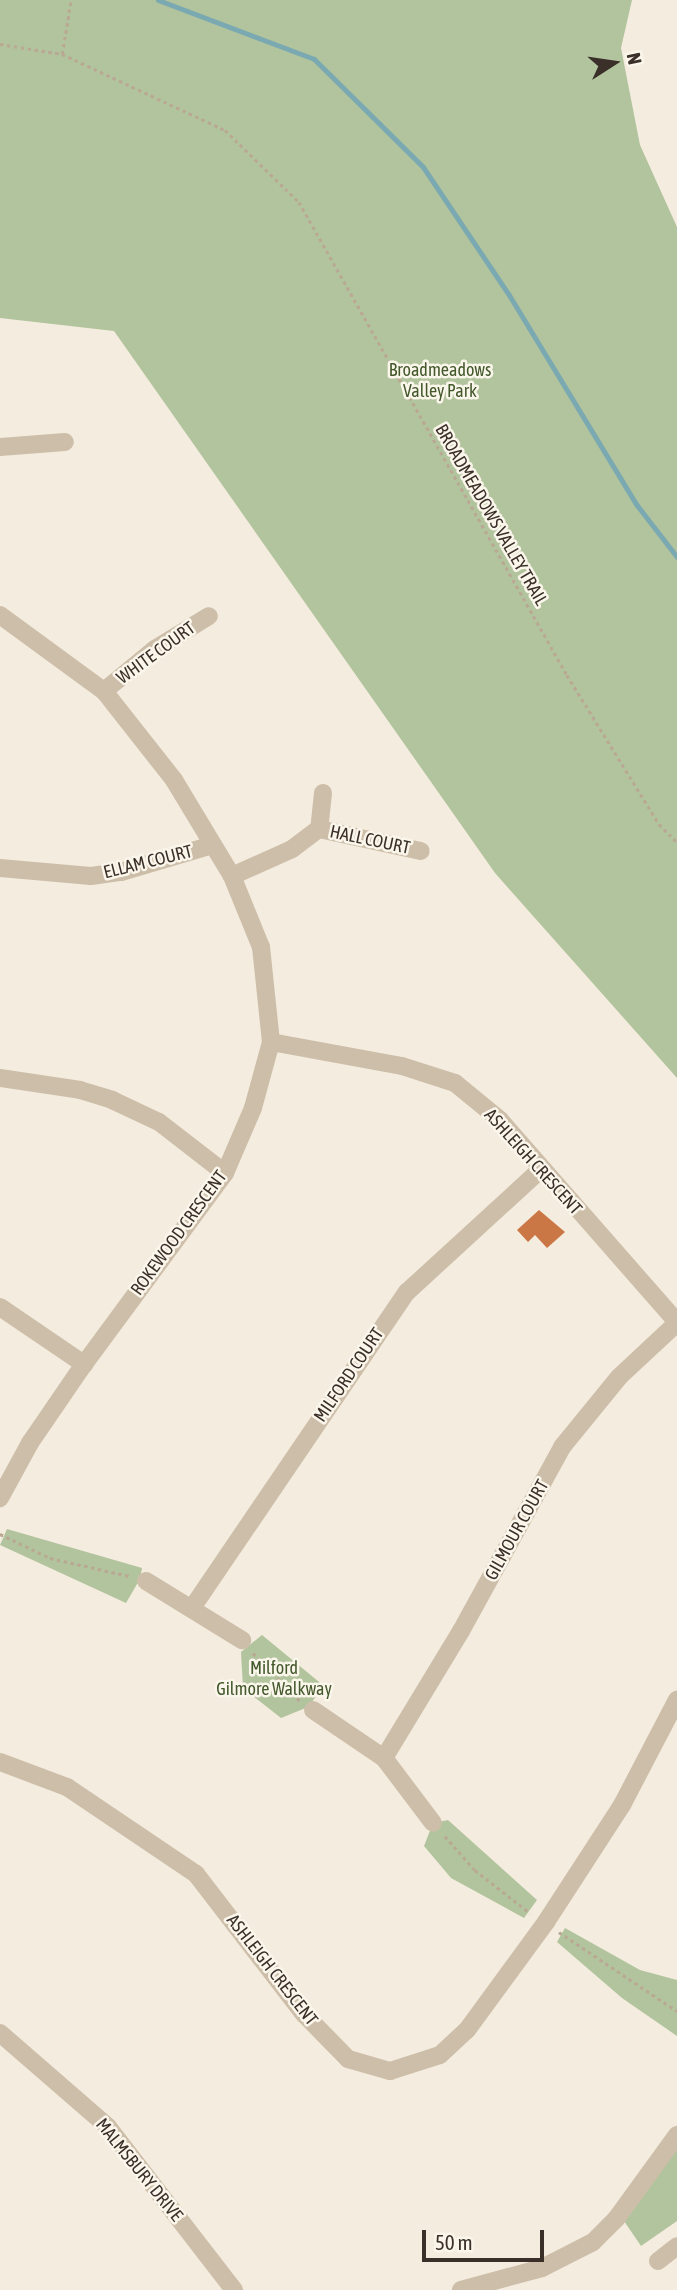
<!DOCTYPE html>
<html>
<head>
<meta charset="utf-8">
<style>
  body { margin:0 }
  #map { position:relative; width:677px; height:2290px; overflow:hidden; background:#f4ecde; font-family:"Asap Condensed",sans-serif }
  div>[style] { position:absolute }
  .green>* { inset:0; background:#b2c49d }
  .stream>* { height:5px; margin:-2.5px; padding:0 2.5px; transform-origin:2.5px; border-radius:2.5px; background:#7ba9b2 }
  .building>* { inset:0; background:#cb7645 }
  .path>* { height:2.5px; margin-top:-1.25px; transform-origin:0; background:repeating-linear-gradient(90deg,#b9a893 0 3.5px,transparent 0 7px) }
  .minor>* { height:18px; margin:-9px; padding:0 9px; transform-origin:9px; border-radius:9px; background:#cdbea9 }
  span { translate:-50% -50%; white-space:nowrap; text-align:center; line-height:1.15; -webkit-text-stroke:5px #fbf6eb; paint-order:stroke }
  .park-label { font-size:18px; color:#43592c }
  .street-label { font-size:18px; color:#3a3029 }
  .north { position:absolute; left:579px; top:28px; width:70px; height:70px; -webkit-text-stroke:5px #fbf6eb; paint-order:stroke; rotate:78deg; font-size:19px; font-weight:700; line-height:28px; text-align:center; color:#3a3029 }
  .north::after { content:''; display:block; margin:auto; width:24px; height:32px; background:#3a3029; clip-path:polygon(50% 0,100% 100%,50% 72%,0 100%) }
  .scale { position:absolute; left:422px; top:2230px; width:122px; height:32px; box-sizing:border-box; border:4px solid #3a3029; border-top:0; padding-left:9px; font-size:21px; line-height:24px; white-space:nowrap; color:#3a3029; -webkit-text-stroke:5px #fbf6eb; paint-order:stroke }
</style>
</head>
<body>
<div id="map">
  <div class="green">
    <i style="clip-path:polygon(0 0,632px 0,621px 48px,640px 145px,677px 227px,677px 1078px,495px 873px,114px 331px,0 318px)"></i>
    <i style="clip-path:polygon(7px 1529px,142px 1568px,140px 1579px,126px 1603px,0 1545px)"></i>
    <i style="clip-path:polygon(262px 1635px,324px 1686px,308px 1707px,281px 1718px,243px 1688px,241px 1652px)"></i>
    <i style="clip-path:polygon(448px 1820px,537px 1900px,524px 1918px,451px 1878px,424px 1846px,433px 1823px)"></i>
    <i style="clip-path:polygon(565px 1928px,640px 1970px,677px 1980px,677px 2036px,622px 1998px,557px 1942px)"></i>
    <i style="clip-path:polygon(677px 2145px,677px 2221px,641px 2246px,624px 2221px)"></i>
  </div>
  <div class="stream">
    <i style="left:158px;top:0;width:167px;rotate:20.7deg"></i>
    <i style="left:314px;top:59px;width:153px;rotate:44.7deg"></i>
    <i style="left:423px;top:167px;width:154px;rotate:56.1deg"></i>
    <i style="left:509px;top:295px;width:245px;rotate:58.7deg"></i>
    <i style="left:636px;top:504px;width:67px;rotate:52.3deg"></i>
  </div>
  <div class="building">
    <i style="clip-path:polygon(539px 1210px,565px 1232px,547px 1248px,535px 1235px,528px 1242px,517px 1230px)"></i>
  </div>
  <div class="path">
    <i style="left:0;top:44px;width:63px;rotate:9.2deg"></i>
    <i style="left:62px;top:54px;width:180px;rotate:25deg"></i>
    <i style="left:225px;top:130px;width:103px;rotate:44.2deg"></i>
    <i style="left:299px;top:202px;width:544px;rotate:60.46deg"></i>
    <i style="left:567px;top:675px;width:175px;rotate:58.3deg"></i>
    <i style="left:659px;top:824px;width:25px;rotate:45deg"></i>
    <i style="left:62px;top:54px;width:55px;rotate:-80.5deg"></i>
    <i style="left:0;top:1534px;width:55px;rotate:25.6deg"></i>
    <i style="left:50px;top:1558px;width:81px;rotate:12.8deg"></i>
    <i style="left:253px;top:1653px;width:67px;rotate:45.6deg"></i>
    <i style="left:445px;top:1836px;width:45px;rotate:48.6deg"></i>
    <i style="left:475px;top:1870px;width:70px;rotate:38deg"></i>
    <i style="left:559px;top:1932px;width:142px;rotate:33.8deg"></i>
  </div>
  <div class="minor">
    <i style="left:0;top:447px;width:65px;rotate:-4.4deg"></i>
    <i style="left:0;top:615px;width:129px;rotate:36.2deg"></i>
    <i style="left:104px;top:691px;width:113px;rotate:51.8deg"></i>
    <i style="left:174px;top:780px;width:112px;rotate:58.9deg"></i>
    <i style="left:232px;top:876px;width:77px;rotate:67.8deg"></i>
    <i style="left:261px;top:947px;width:96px;rotate:84deg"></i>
    <i style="left:271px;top:1042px;width:68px;rotate:105.3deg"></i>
    <i style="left:253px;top:1108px;width:71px;rotate:113.3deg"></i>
    <i style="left:225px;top:1173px;width:237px;rotate:126.4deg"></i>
    <i style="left:84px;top:1364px;width:96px;rotate:124.4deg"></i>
    <i style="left:30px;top:1443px;width:63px;rotate:118.6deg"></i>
    <i style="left:104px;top:691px;width:66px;rotate:-39.5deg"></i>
    <i style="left:155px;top:649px;width:63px;rotate:-31.4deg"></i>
    <i style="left:323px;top:793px;width:36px;rotate:96deg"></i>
    <i style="left:319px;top:829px;width:104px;rotate:12.2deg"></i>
    <i style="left:0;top:868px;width:91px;rotate:5deg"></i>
    <i style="left:91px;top:876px;width:30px;rotate:-8deg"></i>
    <i style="left:121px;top:872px;width:95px;rotate:-16.5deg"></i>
    <i style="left:232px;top:876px;width:66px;rotate:-24.2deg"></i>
    <i style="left:292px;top:849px;width:34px;rotate:-37deg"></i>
    <i style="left:271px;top:1042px;width:133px;rotate:10.4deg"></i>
    <i style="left:402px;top:1066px;width:56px;rotate:17.8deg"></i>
    <i style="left:455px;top:1083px;width:58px;rotate:39.4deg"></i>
    <i style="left:500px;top:1120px;width:269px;rotate:48.8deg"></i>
    <i style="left:0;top:1078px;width:81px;rotate:8.5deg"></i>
    <i style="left:80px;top:1090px;width:34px;rotate:17deg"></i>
    <i style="left:112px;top:1100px;width:52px;rotate:25.1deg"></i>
    <i style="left:159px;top:1122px;width:83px;rotate:37.7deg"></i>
    <i style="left:0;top:1307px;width:102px;rotate:34.2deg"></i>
    <i style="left:146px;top:1581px;width:113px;rotate:31.6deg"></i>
    <i style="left:192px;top:1608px;width:382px;rotate:-55.8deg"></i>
    <i style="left:407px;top:1292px;width:180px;rotate:-42.5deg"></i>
    <i style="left:313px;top:1710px;width:86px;rotate:34.1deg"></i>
    <i style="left:384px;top:1758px;width:81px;rotate:53deg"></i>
    <i style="left:384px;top:1758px;width:149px;rotate:-58.8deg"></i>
    <i style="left:461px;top:1631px;width:210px;rotate:-61.2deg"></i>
    <i style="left:562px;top:1447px;width:90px;rotate:-50.8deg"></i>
    <i style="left:619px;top:1377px;width:79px;rotate:-43deg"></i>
    <i style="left:0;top:1762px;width:72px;rotate:20.5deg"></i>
    <i style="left:67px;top:1787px;width:156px;rotate:34deg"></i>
    <i style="left:196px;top:1874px;width:177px;rotate:52.4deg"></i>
    <i style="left:304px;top:2014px;width:63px;rotate:45.6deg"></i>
    <i style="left:348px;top:2059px;width:44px;rotate:15.9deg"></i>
    <i style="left:390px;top:2071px;width:52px;rotate:-17.7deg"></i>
    <i style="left:440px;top:2055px;width:37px;rotate:-43deg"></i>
    <i style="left:467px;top:2030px;width:134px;rotate:-53.8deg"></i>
    <i style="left:546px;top:1922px;width:140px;rotate:-57deg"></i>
    <i style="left:622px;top:1805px;width:119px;rotate:-62.4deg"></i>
    <i style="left:0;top:2033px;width:143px;rotate:41deg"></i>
    <i style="left:108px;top:2127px;width:206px;rotate:52.3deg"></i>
    <i style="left:658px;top:2261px;width:24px;rotate:-38deg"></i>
    <i style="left:461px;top:2290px;width:84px;rotate:-15.2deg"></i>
    <i style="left:542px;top:2268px;width:57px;rotate:-27deg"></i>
    <i style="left:593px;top:2242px;width:33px;rotate:-45deg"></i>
    <i style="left:616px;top:2219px;width:104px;rotate:-54deg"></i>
  </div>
  <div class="park-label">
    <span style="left:440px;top:381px">Broadmeadows<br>Valley Park</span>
    <span style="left:274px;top:1679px">Milford<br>Gilmore Walkway</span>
  </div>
  <div class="street-label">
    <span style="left:491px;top:515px;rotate:60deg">BROADMEADOWS VALLEY TRAIL</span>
    <span style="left:156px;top:653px;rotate:-36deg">WHITE COURT</span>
    <span style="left:370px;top:840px;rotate:12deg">HALL COURT</span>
    <span style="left:148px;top:862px;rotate:-14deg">ELLAM COURT</span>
    <span style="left:533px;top:1162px;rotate:48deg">ASHLEIGH CRESCENT</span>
    <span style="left:179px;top:1233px;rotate:-54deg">ROKEWOOD CRESCENT</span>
    <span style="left:349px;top:1375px;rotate:-56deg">MILFORD COURT</span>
    <span style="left:517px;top:1530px;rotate:-61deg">GILMOUR COURT</span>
    <span style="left:272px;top:1970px;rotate:52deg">ASHLEIGH CRESCENT</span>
    <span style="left:139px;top:2170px;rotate:51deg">MALMSBURY DRIVE</span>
  </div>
  <div class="north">N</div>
  <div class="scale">50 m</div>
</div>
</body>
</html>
